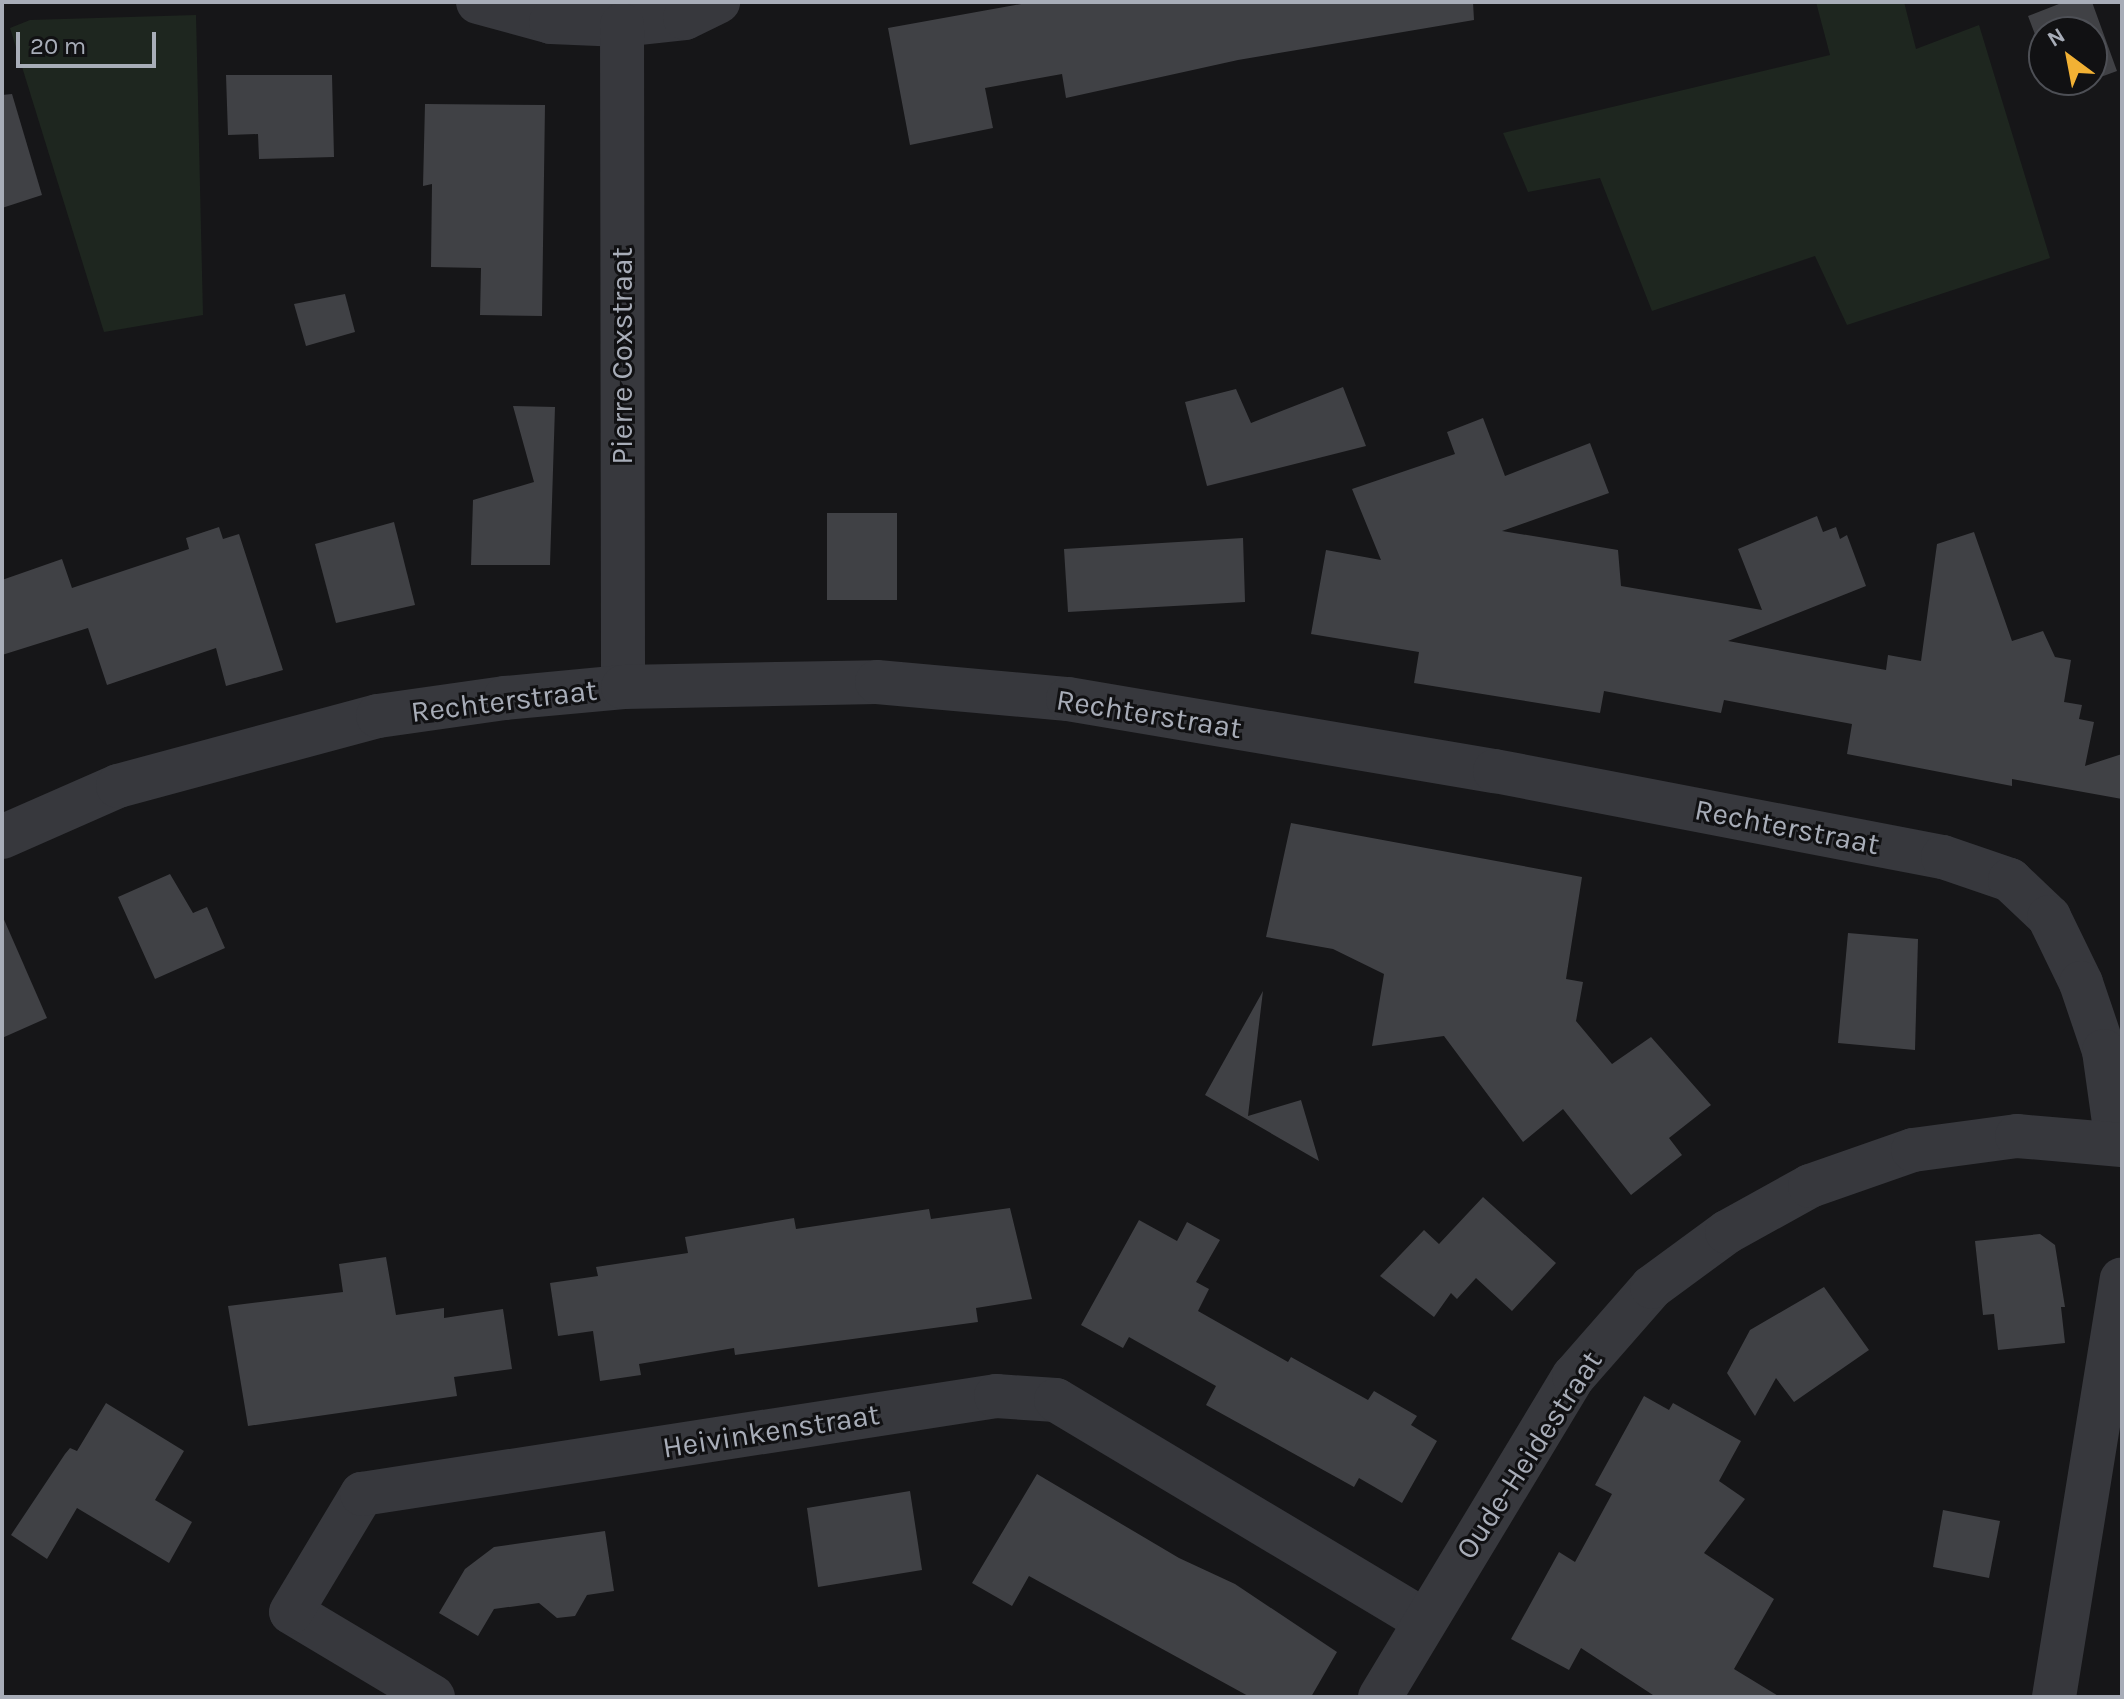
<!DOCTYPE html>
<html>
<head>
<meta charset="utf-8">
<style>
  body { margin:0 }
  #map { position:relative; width:2124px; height:1699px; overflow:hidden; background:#161618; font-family:Karla,sans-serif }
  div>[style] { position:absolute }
  .green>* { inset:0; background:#1e261f }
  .building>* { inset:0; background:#404145 }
  .minor>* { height:44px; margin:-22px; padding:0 22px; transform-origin:22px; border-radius:22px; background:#37383d }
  span { translate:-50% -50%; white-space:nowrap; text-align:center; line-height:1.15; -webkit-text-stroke:6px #111113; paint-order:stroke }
  .street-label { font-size:30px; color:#a8adb8 }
  .frame { position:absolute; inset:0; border:4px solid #a8adb8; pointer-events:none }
  .north { position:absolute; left:2028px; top:16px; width:80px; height:80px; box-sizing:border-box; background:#111113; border:2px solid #4d4f55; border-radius:50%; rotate:328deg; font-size:22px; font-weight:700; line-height:32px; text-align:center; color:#a8adb8 }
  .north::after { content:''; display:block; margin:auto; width:28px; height:36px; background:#f2b134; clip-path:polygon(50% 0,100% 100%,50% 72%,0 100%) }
  .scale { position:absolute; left:16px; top:32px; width:140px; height:36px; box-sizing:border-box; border:4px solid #a8adb8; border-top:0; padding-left:10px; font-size:24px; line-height:28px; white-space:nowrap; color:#a8adb8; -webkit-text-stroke:6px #111113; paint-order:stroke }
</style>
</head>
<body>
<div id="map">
  <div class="green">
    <i style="clip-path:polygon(1816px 2px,1904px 2px,1916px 49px,1979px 25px,2050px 258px,1847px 325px,1815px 256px,1652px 311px,1600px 178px,1528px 192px,1503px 133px,1830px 55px)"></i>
    <i style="clip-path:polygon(196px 15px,203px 315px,104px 332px,10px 28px,30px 20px)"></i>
  </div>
  <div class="building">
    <i style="clip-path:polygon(1032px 2px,1473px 2px,1474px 20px,1238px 60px,1066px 98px,1062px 74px,985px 88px,993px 128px,910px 145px,888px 28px)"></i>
    <i style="clip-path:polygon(2064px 2px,2092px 2px,2117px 71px,2057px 93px,2052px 80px,2092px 80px,2092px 32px,2044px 32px,2044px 58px,2028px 16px)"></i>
    <i style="clip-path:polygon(226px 75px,332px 75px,334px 157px,259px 159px,258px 134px,228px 135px)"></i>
    <i style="clip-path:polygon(12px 94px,42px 195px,2px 208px,2px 95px)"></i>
    <i style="clip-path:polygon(425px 104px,545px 105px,542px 316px,480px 315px,481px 268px,431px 267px,432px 184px,423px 186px)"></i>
    <i style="clip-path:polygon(345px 294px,355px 332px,306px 346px,294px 304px)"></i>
    <i style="clip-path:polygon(1343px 387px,1366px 446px,1207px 486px,1185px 402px,1236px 389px,1251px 423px)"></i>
    <i style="clip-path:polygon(513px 406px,555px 407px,550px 565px,471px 565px,473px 500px,534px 482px)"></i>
    <i style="clip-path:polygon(1483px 418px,1505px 476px,1590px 443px,1609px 493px,1502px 531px,1618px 550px,1621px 586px,1762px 610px,1738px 549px,1817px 516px,1823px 532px,1836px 527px,1840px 539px,1847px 535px,1866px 586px,1728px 641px,1886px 670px,1888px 655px,1921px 661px,1937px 544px,1974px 532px,2012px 641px,2043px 631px,2055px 657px,2071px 660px,2064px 702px,2082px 705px,2079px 719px,2094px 722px,2085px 766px,2122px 754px,2122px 799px,2012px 779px,2012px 786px,1847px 754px,1852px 724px,1724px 700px,1721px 713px,1604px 691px,1600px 713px,1414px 683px,1419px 652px,1311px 634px,1326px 550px,1381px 560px,1352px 489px,1455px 454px,1447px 432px)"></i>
    <i style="clip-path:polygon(827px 513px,897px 513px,897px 600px,827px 600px)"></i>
    <i style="clip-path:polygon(394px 522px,415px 605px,336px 623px,315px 544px)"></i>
    <i style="clip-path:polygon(219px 527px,223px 539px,239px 534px,283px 670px,226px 686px,216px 648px,107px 685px,88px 628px,2px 655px,2px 580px,62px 559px,72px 588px,189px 549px,186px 538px)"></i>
    <i style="clip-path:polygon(1243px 538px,1245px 602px,1068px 612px,1064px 549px)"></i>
    <i style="clip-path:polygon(1291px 823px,1582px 877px,1566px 979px,1583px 982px,1576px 1021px,1612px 1064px,1651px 1037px,1711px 1105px,1669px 1138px,1682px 1155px,1631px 1195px,1563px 1109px,1523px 1142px,1444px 1036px,1372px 1046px,1384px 974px,1333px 949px,1266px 937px)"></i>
    <i style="clip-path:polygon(170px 874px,193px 913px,207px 907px,225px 948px,155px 979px,118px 897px)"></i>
    <i style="clip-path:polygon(2px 915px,47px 1018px,2px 1038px)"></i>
    <i style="clip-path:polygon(1848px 933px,1918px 939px,1915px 1050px,1838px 1043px)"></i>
    <i style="clip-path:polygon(1263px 991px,1248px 1116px,1301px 1100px,1319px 1161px,1205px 1095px)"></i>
    <i style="clip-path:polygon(1483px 1197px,1556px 1263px,1512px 1311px,1476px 1278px,1457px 1299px,1451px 1293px,1434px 1317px,1380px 1276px,1424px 1230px,1439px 1244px)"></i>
    <i style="clip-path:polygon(1010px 1208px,1032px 1299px,976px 1308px,978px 1322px,735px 1355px,734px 1348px,639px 1364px,641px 1375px,600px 1381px,593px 1331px,558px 1336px,550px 1283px,598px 1276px,596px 1267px,688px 1253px,685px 1237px,794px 1218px,796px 1229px,929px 1209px,931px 1219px)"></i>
    <i style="clip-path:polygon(1139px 1220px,1177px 1241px,1187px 1222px,1220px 1240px,1196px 1282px,1209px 1289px,1198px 1311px,1288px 1362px,1291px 1357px,1368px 1400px,1374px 1391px,1417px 1416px,1411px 1425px,1437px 1441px,1402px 1503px,1359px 1478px,1354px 1487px,1206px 1405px,1216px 1386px,1129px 1337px,1123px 1348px,1081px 1325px)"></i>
    <i style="clip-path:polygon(2040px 1234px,2055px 1245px,2065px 1307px,2061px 1307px,2065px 1343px,1998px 1350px,1994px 1314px,1983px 1315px,1975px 1241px)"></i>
    <i style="clip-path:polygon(386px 1257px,396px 1315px,444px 1308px,444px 1318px,503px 1309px,512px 1369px,454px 1377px,457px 1396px,248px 1426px,228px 1306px,343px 1292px,339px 1264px)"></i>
    <i style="clip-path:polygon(1824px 1287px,1869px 1350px,1794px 1402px,1776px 1378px,1755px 1416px,1727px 1373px,1750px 1330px)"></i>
    <i style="clip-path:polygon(1644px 1396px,1669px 1410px,1673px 1403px,1741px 1441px,1719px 1481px,1745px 1499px,1704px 1553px,1774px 1599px,1734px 1669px,1780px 1697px,1656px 1697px,1581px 1648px,1569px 1670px,1511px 1639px,1559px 1552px,1575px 1562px,1612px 1494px,1595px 1485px)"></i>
    <i style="clip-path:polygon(106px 1403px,184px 1451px,155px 1500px,192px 1522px,169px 1563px,77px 1508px,47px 1559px,11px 1535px,65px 1454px,70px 1448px,77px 1451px)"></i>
    <i style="clip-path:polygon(1037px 1474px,1179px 1558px,1235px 1584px,1337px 1652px,1311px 1697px,1250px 1697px,1029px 1576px,1012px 1606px,972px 1583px)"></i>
    <i style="clip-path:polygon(910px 1491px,922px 1570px,818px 1587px,807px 1508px)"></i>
    <i style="clip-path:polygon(1943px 1510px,2000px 1521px,1989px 1578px,1933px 1567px)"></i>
    <i style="clip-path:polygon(605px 1531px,614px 1591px,587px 1595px,575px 1616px,557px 1618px,539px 1603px,494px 1609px,478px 1636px,439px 1613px,465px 1569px,494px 1547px)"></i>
  </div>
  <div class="minor">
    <i style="left:478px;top:2px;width:76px;rotate:15.3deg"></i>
    <i style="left:551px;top:22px;width:71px;rotate:2.4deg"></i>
    <i style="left:622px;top:25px;width:63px;rotate:-6.3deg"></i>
    <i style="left:685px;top:18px;width:37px;rotate:-26deg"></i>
    <i style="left:622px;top:25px;width:662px;rotate:89.91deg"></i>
    <i style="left:2px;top:837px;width:127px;rotate:-23.7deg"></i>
    <i style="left:118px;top:786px;width:269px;rotate:-15.1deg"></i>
    <i style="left:378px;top:716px;width:128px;rotate:-8.1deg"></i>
    <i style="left:505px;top:698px;width:119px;rotate:-5.3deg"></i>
    <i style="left:623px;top:687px;width:254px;rotate:-1.1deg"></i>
    <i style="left:877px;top:682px;width:192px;rotate:5.1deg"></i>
    <i style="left:1068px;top:699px;width:433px;rotate:9.6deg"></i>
    <i style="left:1495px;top:771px;width:456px;rotate:10.9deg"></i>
    <i style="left:1943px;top:857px;width:71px;rotate:18.9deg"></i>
    <i style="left:2010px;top:880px;width:54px;rotate:43.5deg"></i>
    <i style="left:2049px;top:917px;width:73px;rotate:64.1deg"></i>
    <i style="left:2081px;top:983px;width:72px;rotate:71.3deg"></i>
    <i style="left:2104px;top:1051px;width:94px;rotate:82deg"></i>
    <i style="left:433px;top:1697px;width:165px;rotate:-149.1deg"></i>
    <i style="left:291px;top:1612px;width:138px;rotate:-59deg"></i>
    <i style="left:362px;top:1494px;width:642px;rotate:-8.79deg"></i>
    <i style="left:996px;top:1396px;width:60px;rotate:3.8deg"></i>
    <i style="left:1056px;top:1400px;width:429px;rotate:30.9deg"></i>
    <i style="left:1380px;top:1697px;width:375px;rotate:-58.9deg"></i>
    <i style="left:1574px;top:1376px;width:118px;rotate:-48.8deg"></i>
    <i style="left:1652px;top:1287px;width:93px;rotate:-36.3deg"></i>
    <i style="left:1727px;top:1232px;width:95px;rotate:-29deg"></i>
    <i style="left:1810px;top:1186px;width:109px;rotate:-19.3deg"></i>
    <i style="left:1913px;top:1150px;width:105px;rotate:-7.7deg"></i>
    <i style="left:2017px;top:1136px;width:105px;rotate:4.9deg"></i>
    <i style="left:2054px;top:1697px;width:423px;rotate:-80.8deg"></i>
  </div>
  <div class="street-label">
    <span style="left:622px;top:356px;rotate:-90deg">Pierre Coxstraat</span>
    <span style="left:504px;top:701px;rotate:-7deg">Rechterstraat</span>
    <span style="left:1149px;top:714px;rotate:9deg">Rechterstraat</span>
    <span style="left:1787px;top:827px;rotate:11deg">Rechterstraat</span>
    <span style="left:771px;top:1431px;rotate:-9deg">Heivinkenstraat</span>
    <span style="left:1529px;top:1455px;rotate:-57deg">Oude-Heidestraat</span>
  </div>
  <div class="frame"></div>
  <div class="north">N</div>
  <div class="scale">20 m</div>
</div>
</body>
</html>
